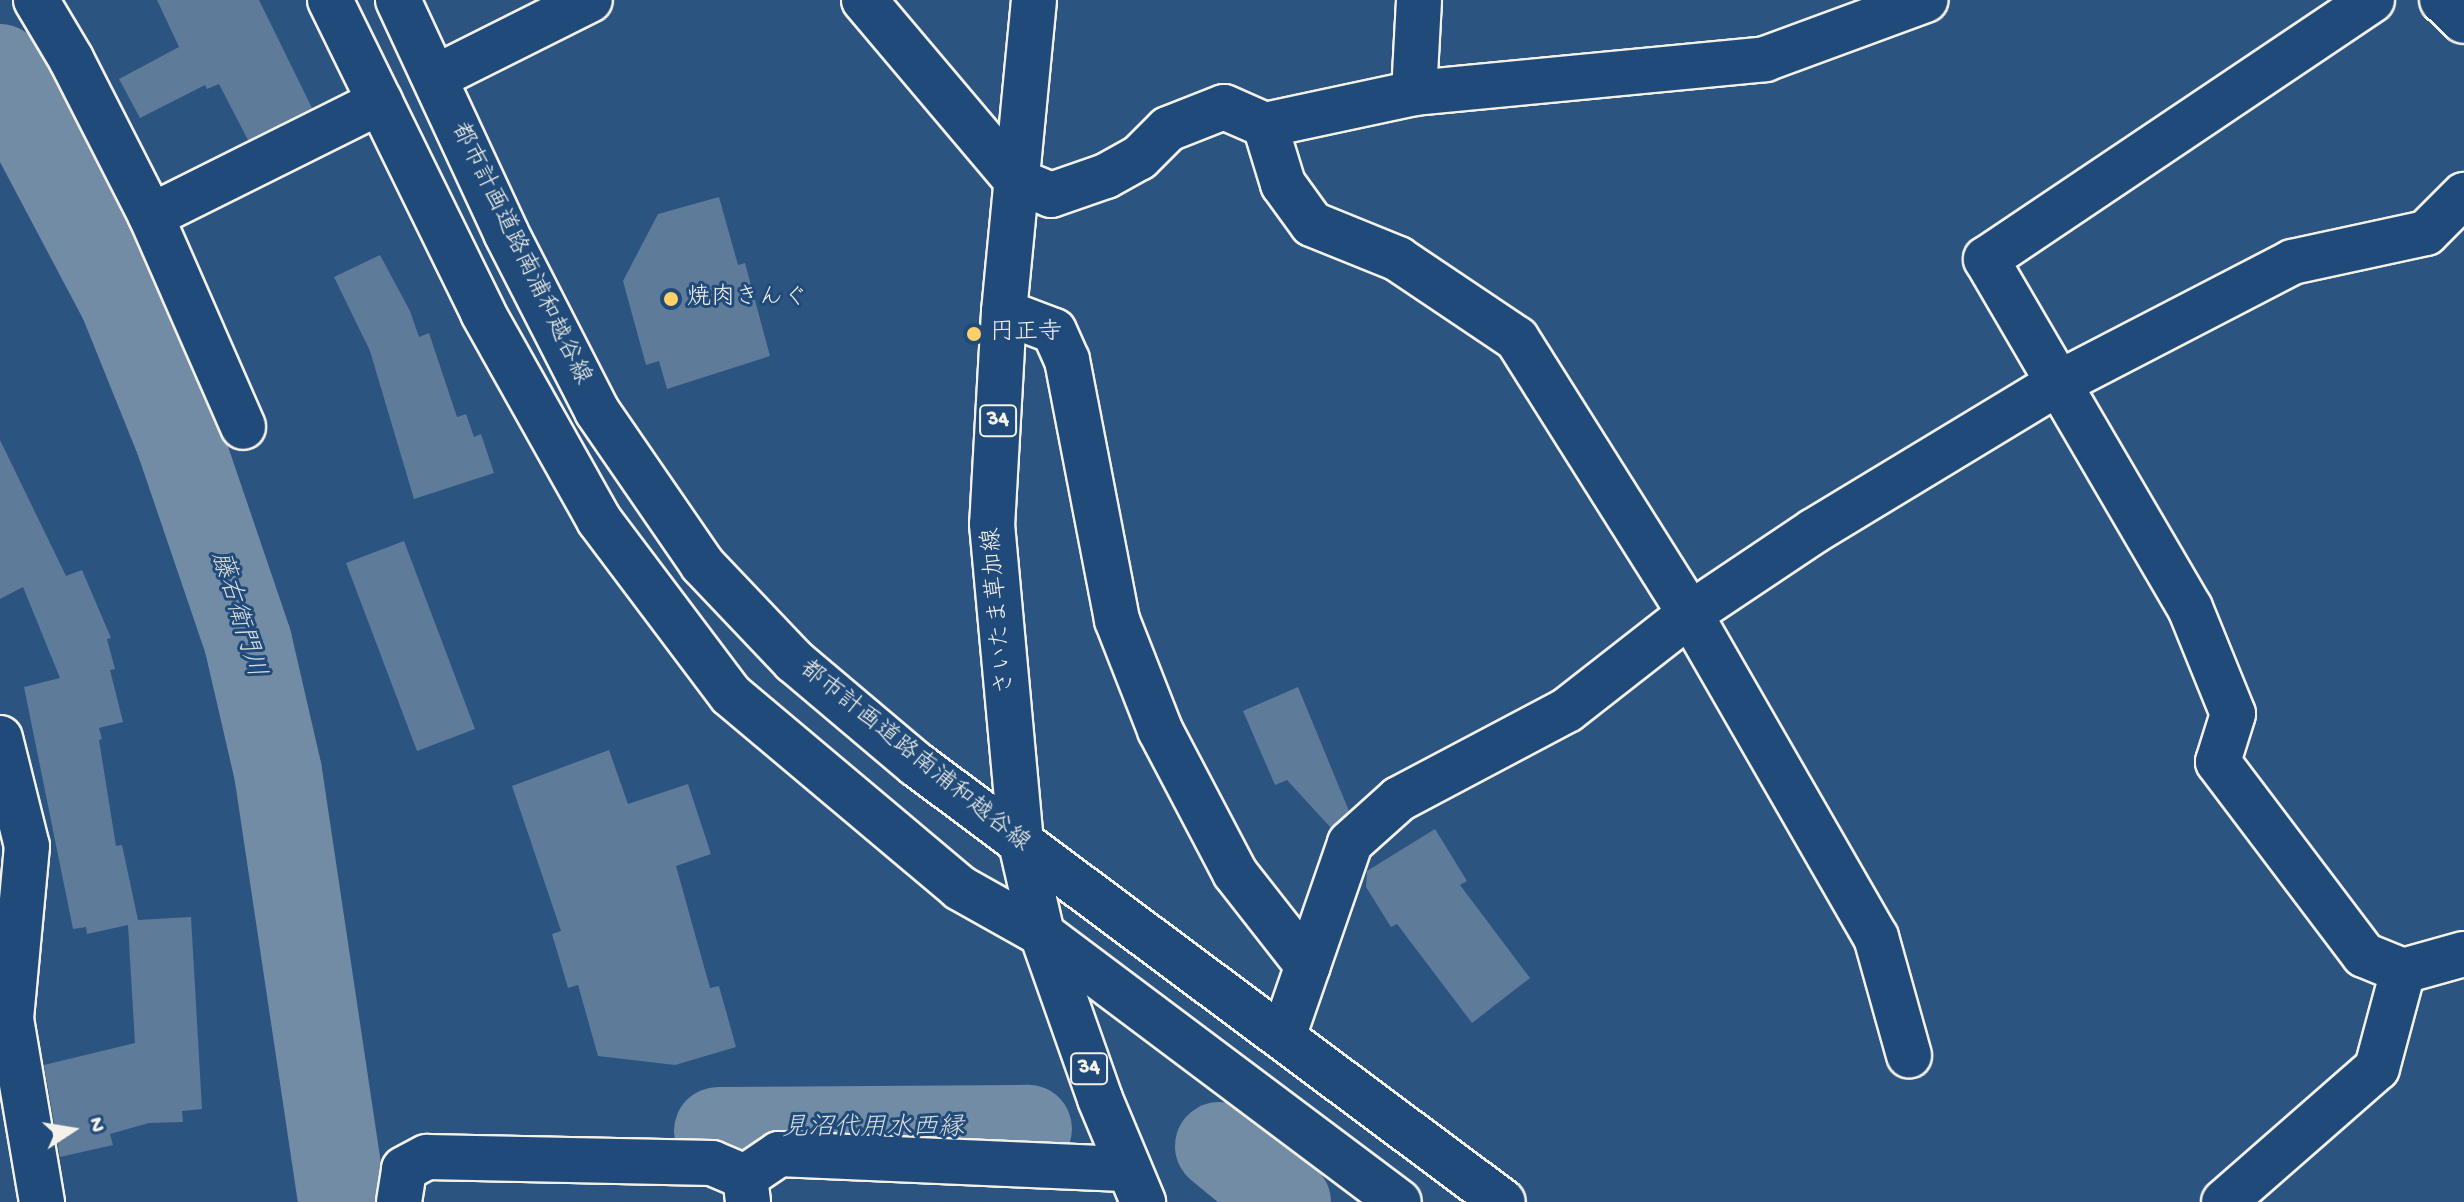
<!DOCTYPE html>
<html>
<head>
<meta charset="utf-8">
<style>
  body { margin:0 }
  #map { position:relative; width:2464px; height:1202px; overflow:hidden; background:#2c5481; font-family:"Gochi Hand","Klee One",sans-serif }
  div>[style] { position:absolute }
  .river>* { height:88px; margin:-44px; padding:0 44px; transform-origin:44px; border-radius:44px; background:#738ca6 }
  .building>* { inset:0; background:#5e7b9a }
  .roads { filter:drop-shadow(2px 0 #f4f1e8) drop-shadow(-2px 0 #f4f1e8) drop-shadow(0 2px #f4f1e8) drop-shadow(0 -2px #f4f1e8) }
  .street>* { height:44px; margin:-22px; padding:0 22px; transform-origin:22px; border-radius:22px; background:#1f4a7a }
  .secondary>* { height:44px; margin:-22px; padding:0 22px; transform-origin:22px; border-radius:22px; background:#1f4a7a }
  .primary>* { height:44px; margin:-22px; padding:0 22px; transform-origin:22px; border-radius:22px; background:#1f4a7a }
  .dots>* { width:22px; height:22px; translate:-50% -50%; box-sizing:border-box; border:4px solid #1f4a7a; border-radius:50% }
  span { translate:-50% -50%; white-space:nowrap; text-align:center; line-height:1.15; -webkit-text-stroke:6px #1f4a7a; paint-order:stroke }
  .shield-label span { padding:2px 6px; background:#1f4a7a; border:2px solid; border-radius:6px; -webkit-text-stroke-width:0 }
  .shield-label { font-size:22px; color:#f4f1e8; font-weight:700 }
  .street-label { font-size:24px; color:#f4f1e8 }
  .poi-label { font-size:24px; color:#f4f1e8 }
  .left { translate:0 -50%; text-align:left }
  .water-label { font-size:26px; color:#dadddb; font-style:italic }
  .north { position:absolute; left:32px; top:1090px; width:80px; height:80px; -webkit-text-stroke:6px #1f4a7a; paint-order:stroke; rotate:78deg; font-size:22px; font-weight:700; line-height:32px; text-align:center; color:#f4f1e8 }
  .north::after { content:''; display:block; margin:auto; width:28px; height:36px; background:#f4f1e8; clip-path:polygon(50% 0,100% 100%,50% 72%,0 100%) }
</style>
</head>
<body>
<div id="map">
  <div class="river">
    <i style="left:0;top:68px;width:263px;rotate:62.1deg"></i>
    <i style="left:123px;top:300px;width:150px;rotate:68.1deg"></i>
    <i style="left:179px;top:439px;width:214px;rotate:71.2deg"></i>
    <i style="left:248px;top:642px;width:133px;rotate:77deg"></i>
    <i style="left:278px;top:772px;width:435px;rotate:81.5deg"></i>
    <i style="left:718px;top:1131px;width:310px;rotate:-0.4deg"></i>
    <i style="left:1219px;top:1146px;width:88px;rotate:39.5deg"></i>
  </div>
  <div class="building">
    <i style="clip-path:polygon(157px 0,259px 0,312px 108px,248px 140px,219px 84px,207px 89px,205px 85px,140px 118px,119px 79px,179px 47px)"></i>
    <i style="clip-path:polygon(719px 197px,738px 265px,745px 263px,770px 356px,667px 389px,659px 361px,646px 365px,623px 281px,658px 214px)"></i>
    <i style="clip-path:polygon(380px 255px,410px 311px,419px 337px,429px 333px,457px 417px,466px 414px,474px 437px,481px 434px,494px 473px,414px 499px,370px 351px,334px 277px)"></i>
    <i style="clip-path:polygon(0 440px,66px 576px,82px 570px,111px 638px,107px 639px,115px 669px,110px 670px,123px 722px,99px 728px,102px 739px,99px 740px,116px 846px,122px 845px,138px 920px,191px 917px,202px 1109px,182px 1111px,183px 1122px,149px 1123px,110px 1134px,113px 1145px,60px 1157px,44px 1065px,135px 1043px,128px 925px,87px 934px,86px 927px,73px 929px,24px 687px,60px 678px,23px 587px,0 599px)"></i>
    <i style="clip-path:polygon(404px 541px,475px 729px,417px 751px,346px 563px)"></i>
    <i style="clip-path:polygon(1298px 687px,1349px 811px,1331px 828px,1287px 780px,1275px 785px,1243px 711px)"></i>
    <i style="clip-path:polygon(609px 750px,628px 804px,688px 784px,711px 854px,676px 866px,710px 988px,719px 986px,736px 1047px,675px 1065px,598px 1056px,578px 985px,568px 988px,552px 934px,561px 931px,512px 786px)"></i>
    <i style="clip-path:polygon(1435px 829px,1467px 881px,1460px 885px,1530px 978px,1472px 1023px,1397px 924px,1391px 927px,1366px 887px,1367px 871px)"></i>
  </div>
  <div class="roads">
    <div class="street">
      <i style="left:36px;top:0;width:69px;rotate:59.3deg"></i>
      <i style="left:71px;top:59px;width:176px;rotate:63deg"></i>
      <i style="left:151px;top:216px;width:230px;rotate:66.4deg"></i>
      <i style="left:864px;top:0;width:237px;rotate:49.8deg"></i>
      <i style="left:1017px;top:181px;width:37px;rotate:22deg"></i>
      <i style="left:1051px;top:195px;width:58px;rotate:-19.1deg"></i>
      <i style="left:1106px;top:176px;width:38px;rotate:-29deg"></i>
      <i style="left:1139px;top:158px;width:41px;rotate:-45deg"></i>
      <i style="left:1168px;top:129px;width:60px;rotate:-21.4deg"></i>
      <i style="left:1224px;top:107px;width:45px;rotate:23.7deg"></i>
      <i style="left:1265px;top:125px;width:152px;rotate:-12.1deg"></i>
      <i style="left:1414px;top:93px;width:353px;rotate:-5.5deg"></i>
      <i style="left:1765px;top:59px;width:171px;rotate:-20.2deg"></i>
      <i style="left:2372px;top:0;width:465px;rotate:146.1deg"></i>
      <i style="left:1986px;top:259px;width:404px;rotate:59.7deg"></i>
      <i style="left:2190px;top:608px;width:114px;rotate:67.9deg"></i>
      <i style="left:2233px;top:714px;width:50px;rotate:107.4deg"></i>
      <i style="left:2218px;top:762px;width:242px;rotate:52.9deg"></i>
      <i style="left:2364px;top:955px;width:42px;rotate:22.3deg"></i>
      <i style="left:2442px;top:0;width:30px;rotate:44deg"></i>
      <i style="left:436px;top:77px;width:172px;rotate:-26.6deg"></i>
      <i style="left:1414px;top:93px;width:93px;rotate:-86.9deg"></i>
      <i style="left:1265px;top:125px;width:62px;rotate:73deg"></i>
      <i style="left:1283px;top:184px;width:49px;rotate:54.1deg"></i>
      <i style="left:1312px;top:224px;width:93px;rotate:22.1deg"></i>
      <i style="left:1398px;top:259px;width:143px;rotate:33.9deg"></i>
      <i style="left:1517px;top:339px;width:325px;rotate:57.8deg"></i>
      <i style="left:1690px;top:614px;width:373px;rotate:60.1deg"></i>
      <i style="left:1876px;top:937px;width:123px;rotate:74.4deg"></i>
      <i style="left:151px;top:216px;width:256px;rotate:-26.5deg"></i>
      <i style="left:1004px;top:312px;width:53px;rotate:20.8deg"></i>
      <i style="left:1054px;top:331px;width:32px;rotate:66deg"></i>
      <i style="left:1067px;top:360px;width:265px;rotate:79.1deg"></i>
      <i style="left:1117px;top:620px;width:118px;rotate:68.6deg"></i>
      <i style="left:1160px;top:730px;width:161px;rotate:62.3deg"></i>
      <i style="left:1235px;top:873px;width:118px;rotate:51.9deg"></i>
      <i style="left:0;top:738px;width:111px;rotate:76deg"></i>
      <i style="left:27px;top:846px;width:174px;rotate:95.3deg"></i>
      <i style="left:11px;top:1019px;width:186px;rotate:80.4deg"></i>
      <i style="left:1283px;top:1037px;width:205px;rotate:-70.9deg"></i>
      <i style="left:1350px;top:843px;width:66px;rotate:-41.9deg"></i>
      <i style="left:1399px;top:799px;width:190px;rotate:-27.9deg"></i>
      <i style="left:1567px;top:710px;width:156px;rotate:-38deg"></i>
      <i style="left:1690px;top:614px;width:149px;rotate:-33.8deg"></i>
      <i style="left:1814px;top:531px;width:284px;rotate:-31.2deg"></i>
      <i style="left:2057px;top:384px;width:265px;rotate:-27.4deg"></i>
      <i style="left:2292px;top:262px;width:137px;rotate:-12.2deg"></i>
      <i style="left:2426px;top:233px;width:54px;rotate:-45deg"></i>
      <i style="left:745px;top:1177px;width:41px;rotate:-34.1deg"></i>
      <i style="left:779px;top:1154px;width:350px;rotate:2.5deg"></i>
      <i style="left:399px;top:1202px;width:33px;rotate:-81deg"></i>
      <i style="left:404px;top:1169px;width:26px;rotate:-28deg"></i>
      <i style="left:427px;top:1157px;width:285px;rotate:1.2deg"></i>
      <i style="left:712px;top:1163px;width:36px;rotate:23deg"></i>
      <i style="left:745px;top:1177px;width:25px;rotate:83deg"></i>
      <i style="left:2224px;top:1202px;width:203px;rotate:-41.2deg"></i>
      <i style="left:2377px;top:1068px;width:100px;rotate:-75deg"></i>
      <i style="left:2403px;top:971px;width:63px;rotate:-15.6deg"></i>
    </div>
    <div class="secondary">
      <i style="left:330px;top:0;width:348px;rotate:63.9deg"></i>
      <i style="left:483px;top:313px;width:237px;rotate:60.7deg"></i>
      <i style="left:599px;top:520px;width:219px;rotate:53deg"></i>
      <i style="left:731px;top:695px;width:299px;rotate:40.1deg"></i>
      <i style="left:960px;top:888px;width:94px;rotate:29.3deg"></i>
      <i style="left:1042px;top:934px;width:446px;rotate:36.9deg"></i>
      <i style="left:398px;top:0;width:257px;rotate:65.1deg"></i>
      <i style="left:506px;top:233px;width:200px;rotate:62.9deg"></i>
      <i style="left:597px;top:411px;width:186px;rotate:55.5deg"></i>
      <i style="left:702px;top:564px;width:134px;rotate:46.5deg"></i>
      <i style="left:794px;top:661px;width:160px;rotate:40.2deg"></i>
      <i style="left:916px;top:764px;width:732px;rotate:36.73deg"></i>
    </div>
    <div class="primary">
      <i style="left:1034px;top:0;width:313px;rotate:95.5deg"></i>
      <i style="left:1004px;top:312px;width:212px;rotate:93.2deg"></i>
      <i style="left:992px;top:524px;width:320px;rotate:84.8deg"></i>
      <i style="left:1021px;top:843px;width:93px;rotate:77deg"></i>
      <i style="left:1042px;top:934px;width:175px;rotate:70.6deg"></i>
      <i style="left:1100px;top:1099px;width:112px;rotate:67.3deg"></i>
    </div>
  </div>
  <div class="dots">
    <i style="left:671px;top:299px;background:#ffd166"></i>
    <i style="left:974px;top:334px;background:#ffd166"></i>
  </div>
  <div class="shield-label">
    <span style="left:998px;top:421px">34</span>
    <span style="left:1089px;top:1069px">34</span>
  </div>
  <div class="street-label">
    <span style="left:520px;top:254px;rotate:64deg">都市計画道路南浦和越谷線</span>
    <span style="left:1000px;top:611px;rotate:-95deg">さいたま草加線</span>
    <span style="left:914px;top:757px;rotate:39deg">都市計画道路南浦和越谷線</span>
  </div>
  <div class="poi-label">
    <span class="left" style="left:687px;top:299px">焼肉きんぐ</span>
    <span class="left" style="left:990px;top:334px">円正寺</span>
  </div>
  <div class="water-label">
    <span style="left:236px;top:615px;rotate:73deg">藤右衛門川</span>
    <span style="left:873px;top:1130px">見沼代用水西縁</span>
  </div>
  <div class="north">N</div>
</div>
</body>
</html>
